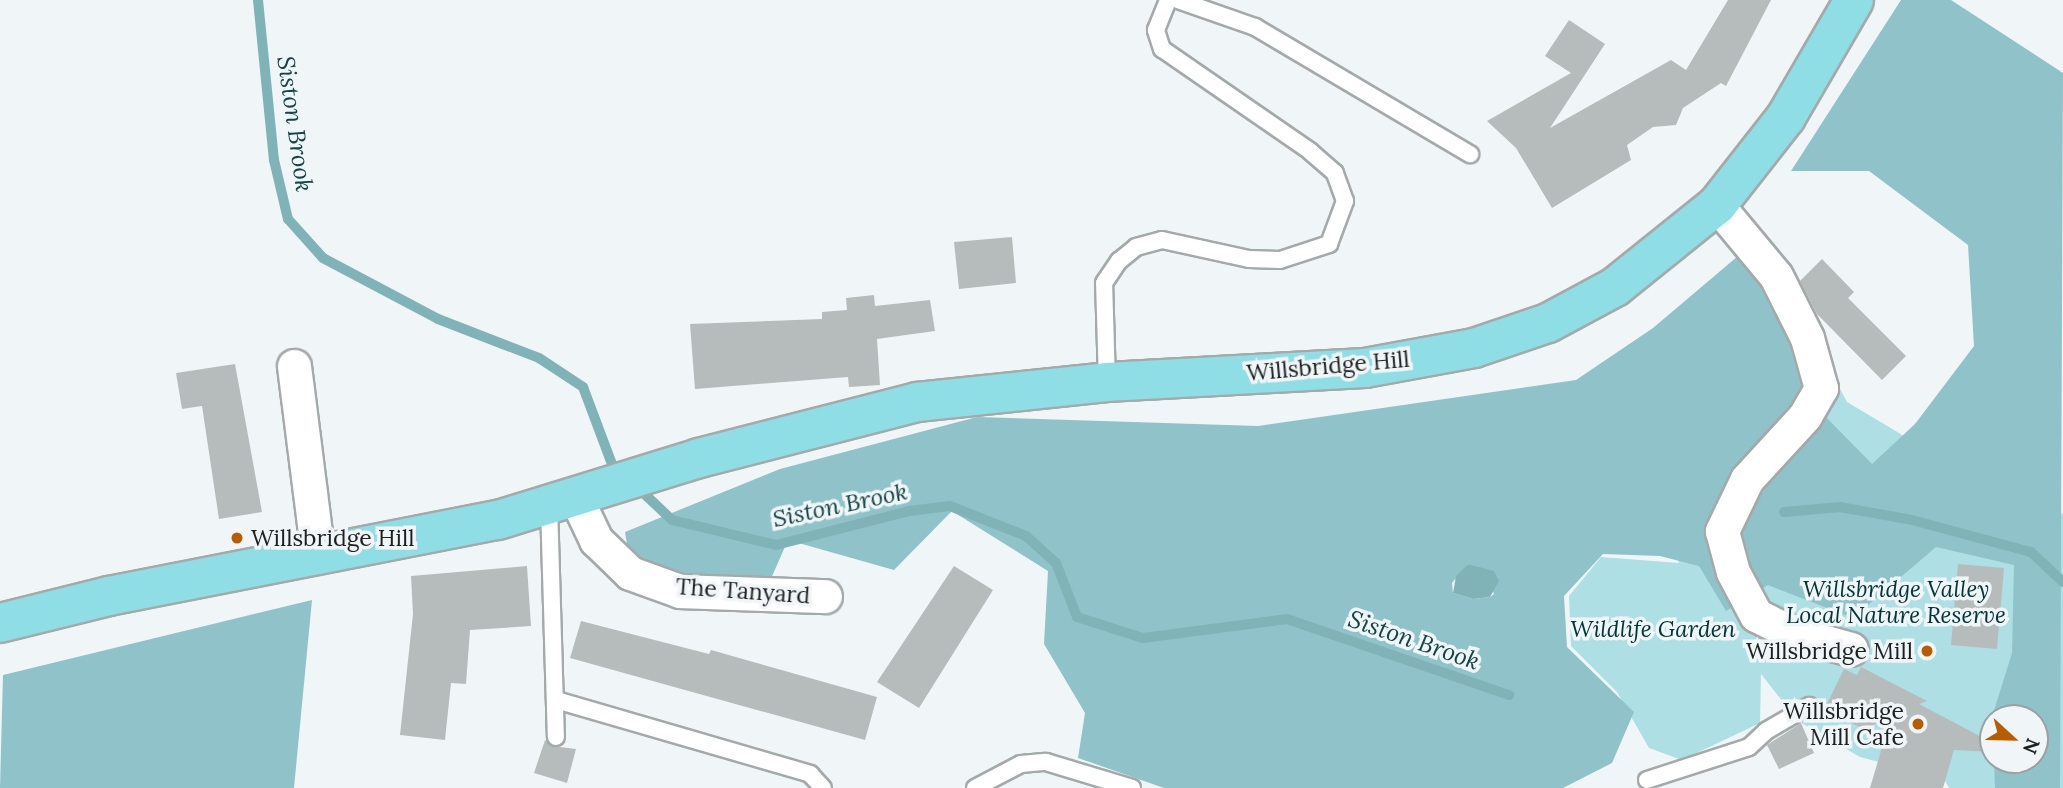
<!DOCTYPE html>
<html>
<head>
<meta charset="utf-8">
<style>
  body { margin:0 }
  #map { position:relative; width:2063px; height:788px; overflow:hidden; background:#f0f6f7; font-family:Lora,serif }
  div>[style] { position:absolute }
  .green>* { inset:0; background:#addfe4 }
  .forest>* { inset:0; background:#90c3c9 }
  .water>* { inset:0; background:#80b3b8 }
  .stream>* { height:10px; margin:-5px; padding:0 5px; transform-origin:5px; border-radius:5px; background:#80b3b8 }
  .building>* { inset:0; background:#b6bcbc }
  .roads { filter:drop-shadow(2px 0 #a4a9aa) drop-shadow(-2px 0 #a4a9aa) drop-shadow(0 2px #a4a9aa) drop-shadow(0 -2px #a4a9aa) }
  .service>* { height:16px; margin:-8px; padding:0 8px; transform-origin:8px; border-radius:8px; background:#fff }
  .minor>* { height:33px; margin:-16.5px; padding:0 16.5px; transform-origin:16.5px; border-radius:16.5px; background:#fff }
  .primary>* { height:38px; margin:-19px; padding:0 19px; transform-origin:19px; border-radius:19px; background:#8fdde5 }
  .dots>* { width:19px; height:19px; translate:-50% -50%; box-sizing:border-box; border:4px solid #f0f6f7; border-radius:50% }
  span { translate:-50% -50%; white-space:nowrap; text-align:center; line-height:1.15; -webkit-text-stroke:7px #f0f6f7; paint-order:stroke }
  .street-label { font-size:23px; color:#1d2020 }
  .poi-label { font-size:23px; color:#1d2020 }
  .left { translate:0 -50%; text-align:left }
  .right { translate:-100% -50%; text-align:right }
  .park-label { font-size:23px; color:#013539; font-style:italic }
  .water-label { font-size:24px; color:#144448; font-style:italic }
  .north { position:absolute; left:1979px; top:704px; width:70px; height:70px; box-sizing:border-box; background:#f0f6f7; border:2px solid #9ca0a1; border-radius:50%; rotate:112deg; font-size:19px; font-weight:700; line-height:28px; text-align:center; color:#1d2020 }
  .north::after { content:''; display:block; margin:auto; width:24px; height:32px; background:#b75d00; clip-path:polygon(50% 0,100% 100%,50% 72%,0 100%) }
</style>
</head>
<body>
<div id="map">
  <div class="green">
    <i style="clip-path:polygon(evenodd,1745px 224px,1763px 244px,1847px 402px,1946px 461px,2063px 514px,2063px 788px,1949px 788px,1944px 779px,1860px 757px,1798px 721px,1761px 674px,1760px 723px,1682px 760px,1649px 748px,1617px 692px,1571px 646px,1569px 596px,1601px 557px,1679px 563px,1661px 520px,1749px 282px,1732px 248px,1726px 246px,1745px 224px,1993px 718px,2035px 718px,2035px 760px,1993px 760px,1993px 718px)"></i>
  </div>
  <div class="forest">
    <i style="clip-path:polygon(evenodd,1901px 0,1951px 0,2063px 73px,2060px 788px,1995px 788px,1994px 760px,2035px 760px,2035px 718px,1993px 718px,1993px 749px,1991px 720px,2012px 653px,2014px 565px,1936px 547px,1853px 618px,1768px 585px,1726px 611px,1699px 566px,1660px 556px,1603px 554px,1564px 596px,1567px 647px,1634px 712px,1612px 763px,1563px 788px,1164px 788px,1078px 758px,1085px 713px,1044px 644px,1048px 571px,952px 511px,894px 570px,788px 540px,766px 590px,676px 584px,630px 563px,625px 532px,780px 469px,977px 417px,1258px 426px,1576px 380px,1653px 328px,1738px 256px,1795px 314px,1820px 411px,1872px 464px,1915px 424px,1974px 346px,1968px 245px,1869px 171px,1791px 171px,1901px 0,1468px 564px,1485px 570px,1494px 594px,1490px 597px,1473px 599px,1453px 593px,1452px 583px,1468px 564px)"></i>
    <i style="clip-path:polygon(312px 600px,294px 788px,0 788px,3px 675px)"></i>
  </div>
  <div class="water">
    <i style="clip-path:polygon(1468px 564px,1494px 571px,1499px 581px,1490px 597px,1473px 599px,1453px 593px,1456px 576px)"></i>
  </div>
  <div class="stream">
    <i style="left:258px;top:0;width:161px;rotate:84.3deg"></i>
    <i style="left:274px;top:160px;width:61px;rotate:76.7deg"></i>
    <i style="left:288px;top:219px;width:52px;rotate:48.1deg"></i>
    <i style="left:323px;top:258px;width:130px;rotate:27.9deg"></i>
    <i style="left:438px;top:319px;width:108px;rotate:21.1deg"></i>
    <i style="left:539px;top:358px;width:53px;rotate:33.4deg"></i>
    <i style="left:583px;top:387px;width:82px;rotate:69.4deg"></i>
    <i style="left:612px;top:464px;width:15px;rotate:42deg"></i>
    <i style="left:635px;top:485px;width:51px;rotate:43.4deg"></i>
    <i style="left:672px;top:520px;width:107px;rotate:13.5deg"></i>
    <i style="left:776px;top:545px;width:137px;rotate:-14.3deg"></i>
    <i style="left:909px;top:511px;width:41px;rotate:-7deg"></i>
    <i style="left:950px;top:506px;width:82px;rotate:21.5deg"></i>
    <i style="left:1026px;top:536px;width:40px;rotate:42deg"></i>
    <i style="left:1056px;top:563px;width:58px;rotate:68.7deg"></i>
    <i style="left:1077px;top:617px;width:69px;rotate:17.7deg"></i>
    <i style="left:1143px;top:638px;width:145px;rotate:-7.5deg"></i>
    <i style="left:1287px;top:619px;width:235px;rotate:18.9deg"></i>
    <i style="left:1784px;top:512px;width:56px;rotate:-5.1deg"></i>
    <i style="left:1840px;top:507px;width:73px;rotate:10.2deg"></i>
    <i style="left:1912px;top:520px;width:123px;rotate:15.1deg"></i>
    <i style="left:2031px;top:552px;width:44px;rotate:43.2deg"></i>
  </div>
  <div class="building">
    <i style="clip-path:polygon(1728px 0,1771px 0,1726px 86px,1721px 83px,1683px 108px,1676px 125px,1653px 127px,1627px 145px,1631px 160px,1552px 208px,1516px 148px,1487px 121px,1571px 73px,1545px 56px,1569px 20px,1605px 44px,1550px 128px,1671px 60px,1686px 70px)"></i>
    <i style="clip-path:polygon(1012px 237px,1016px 283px,959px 289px,954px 242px)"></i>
    <i style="clip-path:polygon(1822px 259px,1854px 292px,1848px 298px,1906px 356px,1882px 380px,1817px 314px,1800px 281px)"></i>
    <i style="clip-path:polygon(874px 295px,875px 306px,930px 300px,935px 331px,877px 339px,880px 385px,849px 387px,848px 377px,695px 389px,690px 324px,822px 319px,822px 312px,847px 310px,846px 298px)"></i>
    <i style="clip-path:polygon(235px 364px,262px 512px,219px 519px,202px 406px,182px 409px,176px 373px)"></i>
    <i style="clip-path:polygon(1958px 564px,2004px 568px,1997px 649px,1951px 645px)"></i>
    <i style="clip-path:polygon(527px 566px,531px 626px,470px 630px,466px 684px,451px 683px,445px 740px,400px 735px,413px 614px,411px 576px)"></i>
    <i style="clip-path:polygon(954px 566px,993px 590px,919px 708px,877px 682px)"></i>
    <i style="clip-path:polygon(581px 621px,709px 654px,711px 650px,877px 697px,865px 740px,570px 658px)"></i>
    <i style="clip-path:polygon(1861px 667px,1927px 701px,1919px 704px,1993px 743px,1993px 752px,1954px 750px,1943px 788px,1870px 788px,1891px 717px,1864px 729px,1824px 710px,1844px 669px,1857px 675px)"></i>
    <i style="clip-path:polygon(1801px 723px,1814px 753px,1779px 769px,1767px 745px)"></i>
    <i style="clip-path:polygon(545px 740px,552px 746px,576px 749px,567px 783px,534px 773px)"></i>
  </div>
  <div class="roads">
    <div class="service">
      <i style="left:1178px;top:0;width:82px;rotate:19.3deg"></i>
      <i style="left:1255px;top:27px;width:250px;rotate:30.6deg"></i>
      <i style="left:1107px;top:382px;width:99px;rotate:-91.7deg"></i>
      <i style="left:1104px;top:283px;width:27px;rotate:-56deg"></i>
      <i style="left:1119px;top:261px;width:22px;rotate:-39deg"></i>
      <i style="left:1136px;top:247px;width:27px;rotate:-15deg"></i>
      <i style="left:1162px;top:240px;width:89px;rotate:12.3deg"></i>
      <i style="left:1249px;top:259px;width:31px;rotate:2deg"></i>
      <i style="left:1280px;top:260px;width:52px;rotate:-18.1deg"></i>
      <i style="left:1329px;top:244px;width:46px;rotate:-69.6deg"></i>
      <i style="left:1345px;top:201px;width:30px;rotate:-110deg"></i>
      <i style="left:1335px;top:173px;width:33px;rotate:-139deg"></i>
      <i style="left:1310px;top:151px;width:180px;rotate:-145.4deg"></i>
      <i style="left:1162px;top:49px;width:20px;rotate:-108deg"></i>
      <i style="left:1156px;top:30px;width:32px;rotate:-68deg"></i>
      <i style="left:549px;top:505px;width:232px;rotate:88.3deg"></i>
      <i style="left:556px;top:700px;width:265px;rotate:16.2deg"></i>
      <i style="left:810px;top:774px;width:19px;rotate:47deg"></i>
      <i style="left:1647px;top:780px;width:107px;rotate:-17.9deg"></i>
      <i style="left:1749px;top:747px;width:23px;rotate:-43deg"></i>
      <i style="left:1766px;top:731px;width:50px;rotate:-30.2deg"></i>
      <i style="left:975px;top:788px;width:52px;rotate:-27.6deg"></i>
      <i style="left:1021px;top:764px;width:25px;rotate:-5deg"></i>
      <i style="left:1046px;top:762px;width:90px;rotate:16.8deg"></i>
    </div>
    <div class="minor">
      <i style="left:1717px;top:205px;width:92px;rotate:50.3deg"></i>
      <i style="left:1776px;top:276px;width:69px;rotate:63.4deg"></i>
      <i style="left:1807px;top:338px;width:52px;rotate:74.4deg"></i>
      <i style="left:1821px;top:388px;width:32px;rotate:120deg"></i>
      <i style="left:1805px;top:416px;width:86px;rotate:132.6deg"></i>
      <i style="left:1747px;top:479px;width:58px;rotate:115.7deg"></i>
      <i style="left:1722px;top:531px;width:42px;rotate:75deg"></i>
      <i style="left:1733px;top:572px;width:49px;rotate:61.9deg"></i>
      <i style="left:1756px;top:615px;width:40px;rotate:26.6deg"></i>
      <i style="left:1792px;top:633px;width:61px;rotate:15.2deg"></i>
      <i style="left:294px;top:366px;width:192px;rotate:82.8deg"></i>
      <i style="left:576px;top:498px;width:47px;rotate:64.5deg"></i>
      <i style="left:596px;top:540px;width:47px;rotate:44.1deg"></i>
      <i style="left:630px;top:573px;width:53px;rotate:19.8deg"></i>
      <i style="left:680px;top:591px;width:145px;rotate:2deg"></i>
    </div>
    <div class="primary">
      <i style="left:0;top:623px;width:112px;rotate:-13.9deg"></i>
      <i style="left:109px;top:596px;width:396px;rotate:-11.1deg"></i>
      <i style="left:498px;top:520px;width:210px;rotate:-17.1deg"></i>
      <i style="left:699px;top:458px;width:225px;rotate:-14.4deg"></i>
      <i style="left:917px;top:402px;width:191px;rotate:-6deg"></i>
      <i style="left:1107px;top:382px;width:258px;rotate:-3.1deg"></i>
      <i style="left:1365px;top:368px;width:111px;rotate:-10.4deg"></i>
      <i style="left:1474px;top:348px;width:78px;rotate:-18.7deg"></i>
      <i style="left:1548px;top:323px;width:76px;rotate:-28.2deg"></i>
      <i style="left:1615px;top:287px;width:131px;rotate:-38.8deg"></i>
      <i style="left:1717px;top:205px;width:112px;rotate:-51.9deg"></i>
      <i style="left:1786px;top:117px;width:135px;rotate:-59.8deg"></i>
    </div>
  </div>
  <div class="dots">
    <i style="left:237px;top:538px;background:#b75d00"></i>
    <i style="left:1927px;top:651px;background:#b75d00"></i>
    <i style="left:1918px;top:724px;background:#b75d00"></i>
  </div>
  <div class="street-label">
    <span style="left:1328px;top:366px;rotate:-5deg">Willsbridge Hill</span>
    <span style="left:743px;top:591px;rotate:4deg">The Tanyard</span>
  </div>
  <div class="poi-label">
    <span class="left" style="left:251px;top:538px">Willsbridge Hill</span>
    <span class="right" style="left:1913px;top:651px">Willsbridge Mill</span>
    <span class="right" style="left:1904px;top:724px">Willsbridge<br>Mill Cafe</span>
  </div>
  <div class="park-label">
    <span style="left:1896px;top:602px">Willsbridge Valley<br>Local Nature Reserve</span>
    <span style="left:1653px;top:629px">Wildlife Garden</span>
  </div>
  <div class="water-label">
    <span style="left:295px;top:124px;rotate:82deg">Siston Brook</span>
    <span style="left:840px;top:505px;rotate:-12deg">Siston Brook</span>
    <span style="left:1414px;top:640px;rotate:19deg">Siston Brook</span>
  </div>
  <div class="north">N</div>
</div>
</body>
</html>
